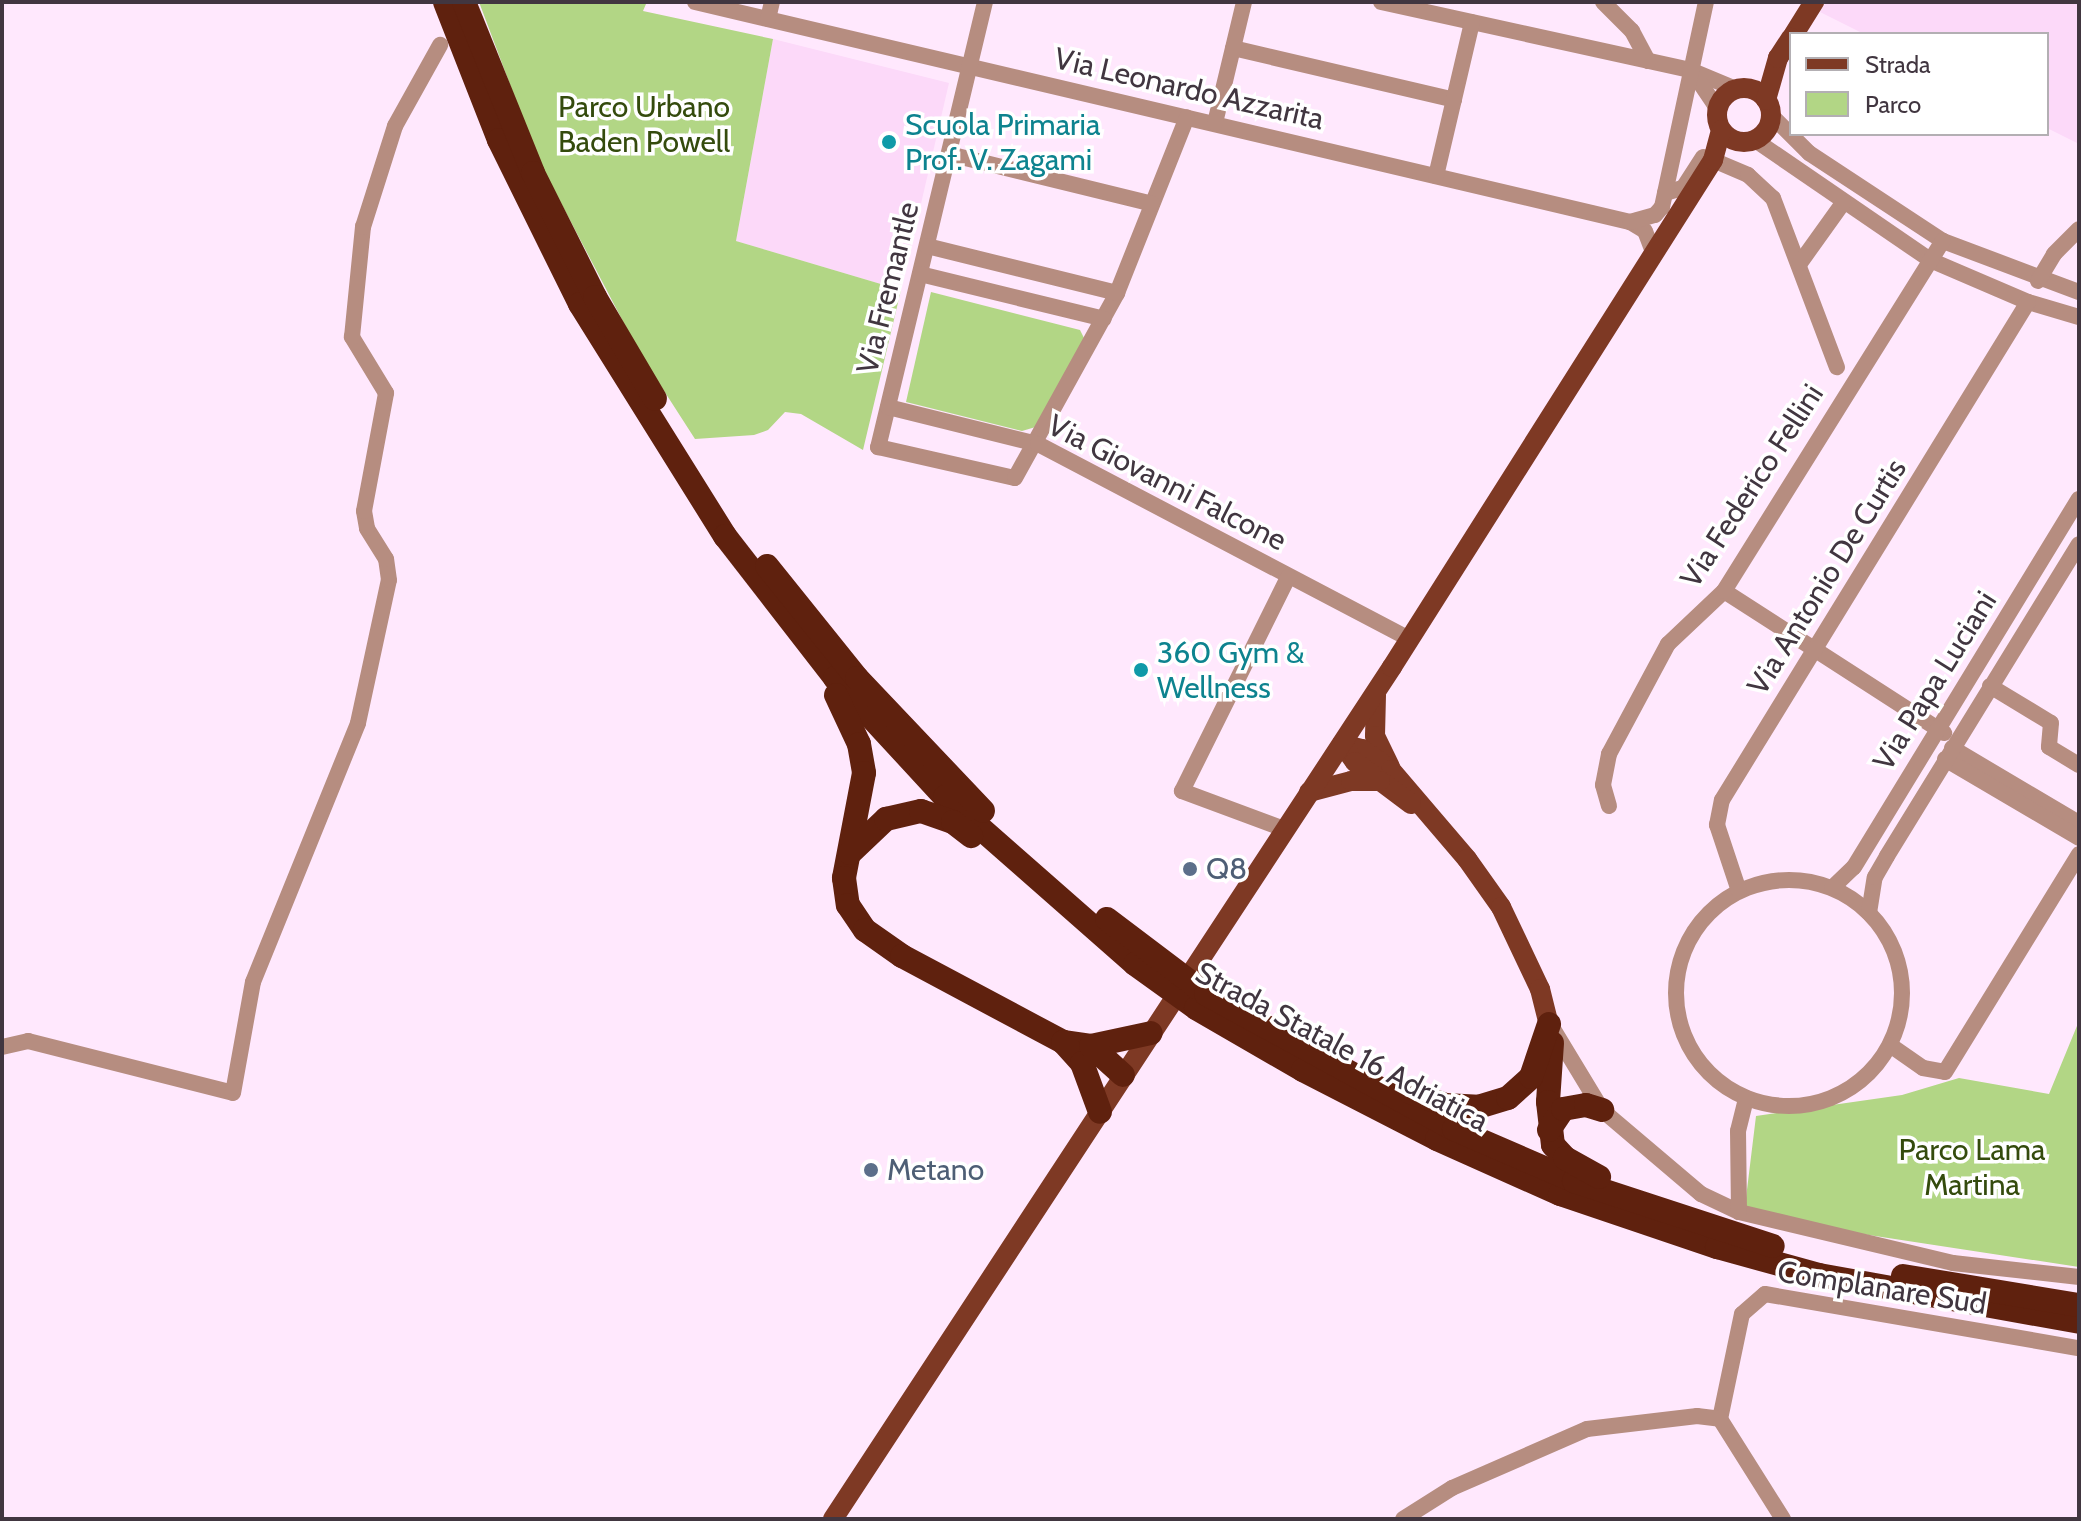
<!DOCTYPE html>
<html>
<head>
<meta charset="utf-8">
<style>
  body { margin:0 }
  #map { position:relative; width:2081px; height:1521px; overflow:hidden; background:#ffe8fd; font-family:Cabin,sans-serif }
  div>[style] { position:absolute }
  .built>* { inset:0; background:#fcd9f9 }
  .green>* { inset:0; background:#b2d685 }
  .minor>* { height:16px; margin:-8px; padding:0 8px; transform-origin:8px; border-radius:8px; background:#b68d80 }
  .minor>.ring { margin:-8px; padding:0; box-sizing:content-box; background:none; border:16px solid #b68d80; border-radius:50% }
  .major>* { height:20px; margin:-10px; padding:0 10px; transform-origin:10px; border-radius:10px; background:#7e3924 }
  .major>.ring { margin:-10px; padding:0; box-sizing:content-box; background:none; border:20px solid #7e3924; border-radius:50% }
  .highway>* { height:24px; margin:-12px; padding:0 12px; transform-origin:12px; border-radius:12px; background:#5f210e }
  .dots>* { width:22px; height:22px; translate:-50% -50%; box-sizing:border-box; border:4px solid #fff; border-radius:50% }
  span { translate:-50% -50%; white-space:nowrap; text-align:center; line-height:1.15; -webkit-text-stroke:7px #fff; paint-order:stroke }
  .street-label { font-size:30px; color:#413640 }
  .park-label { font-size:30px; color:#344b0d }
  .culture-label { font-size:30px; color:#0d838f }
  .left { translate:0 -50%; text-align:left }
  .service-label { font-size:30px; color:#4e5e75 }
  .frame { position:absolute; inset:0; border:4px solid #413640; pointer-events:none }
  .legend { position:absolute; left:1789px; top:32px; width:260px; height:104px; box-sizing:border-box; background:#fff; border:2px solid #b3afb3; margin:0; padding:10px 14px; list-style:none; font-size:24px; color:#413640 }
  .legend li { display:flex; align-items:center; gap:16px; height:40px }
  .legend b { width:40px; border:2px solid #b3afb3 }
</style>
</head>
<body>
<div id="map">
  <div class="built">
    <i style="clip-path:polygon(1826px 2px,2079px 2px,2079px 144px,2047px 128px,2047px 34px,1864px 34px,1820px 12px)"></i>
    <i style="clip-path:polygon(773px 39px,949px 83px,901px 290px,736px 241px)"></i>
  </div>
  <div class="green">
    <i style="clip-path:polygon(479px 2px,638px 2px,646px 4px,643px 11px,773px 39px,736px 241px,901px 290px,863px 450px,801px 414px,785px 412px,768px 430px,754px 435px,695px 439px,639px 352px,538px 159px)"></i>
    <i style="clip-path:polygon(931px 292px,1080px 330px,1084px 338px,1039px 426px,1022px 431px,906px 402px)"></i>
    <i style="clip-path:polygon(2079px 1021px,2079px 1267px,1849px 1232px,1745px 1206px,1756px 1116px,1902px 1095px,1959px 1078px,2049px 1094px)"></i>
  </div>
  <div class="minor">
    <i style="left:695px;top:2px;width:961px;rotate:13.24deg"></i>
    <i style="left:1630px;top:222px;width:17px;rotate:31deg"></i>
    <i style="left:1645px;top:231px;width:22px;rotate:69deg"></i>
    <i style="left:985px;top:2px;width:458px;rotate:103.5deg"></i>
    <i style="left:878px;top:447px;width:140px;rotate:12.8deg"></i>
    <i style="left:1015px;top:478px;width:211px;rotate:-61.1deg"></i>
    <i style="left:1117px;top:293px;width:189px;rotate:-68.3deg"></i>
    <i style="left:1381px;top:2px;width:316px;rotate:12.4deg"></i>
    <i style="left:1690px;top:70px;width:50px;rotate:22.4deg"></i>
    <i style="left:1603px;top:2px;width:41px;rotate:45deg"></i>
    <i style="left:1632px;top:31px;width:34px;rotate:62deg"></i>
    <i style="left:768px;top:19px;width:17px;rotate:-77deg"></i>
    <i style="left:1233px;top:48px;width:227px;rotate:13.2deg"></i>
    <i style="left:1694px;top:74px;width:41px;rotate:55.9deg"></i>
    <i style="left:1771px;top:115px;width:54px;rotate:45deg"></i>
    <i style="left:1809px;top:153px;width:160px;rotate:33.3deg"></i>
    <i style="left:1943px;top:241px;width:145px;rotate:20.6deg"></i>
    <i style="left:1215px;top:123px;width:124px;rotate:-76.5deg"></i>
    <i style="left:1755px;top:140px;width:212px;rotate:34.4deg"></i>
    <i style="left:1930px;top:260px;width:107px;rotate:23.2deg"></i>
    <i style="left:2028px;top:302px;width:53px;rotate:16.4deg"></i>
    <i style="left:949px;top:154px;width:209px;rotate:13.8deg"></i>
    <i style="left:1713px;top:160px;width:38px;rotate:23deg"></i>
    <i style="left:1748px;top:175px;width:34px;rotate:43deg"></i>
    <i style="left:1773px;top:198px;width:181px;rotate:69.3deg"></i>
    <i style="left:1436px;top:176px;width:158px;rotate:-76.8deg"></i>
    <i style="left:1665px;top:193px;width:19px;rotate:-16deg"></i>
    <i style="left:1683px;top:188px;width:37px;rotate:-57deg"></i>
    <i style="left:1630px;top:222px;width:26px;rotate:-16deg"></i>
    <i style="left:1655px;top:215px;width:11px;rotate:-49deg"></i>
    <i style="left:1662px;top:207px;width:210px;rotate:-77.9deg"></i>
    <i style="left:927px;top:246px;width:196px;rotate:13.9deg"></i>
    <i style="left:1800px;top:263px;width:74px;rotate:-54.4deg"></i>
    <i style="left:920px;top:274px;width:189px;rotate:13.7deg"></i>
    <i style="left:2038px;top:281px;width:31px;rotate:-59deg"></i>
    <i style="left:2054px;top:254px;width:35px;rotate:-45deg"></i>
    <i style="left:888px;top:407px;width:154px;rotate:13.9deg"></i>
    <i style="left:1038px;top:444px;width:419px;rotate:27.7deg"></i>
    <i style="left:1724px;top:591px;width:262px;rotate:32.8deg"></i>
    <i style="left:1990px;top:686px;width:71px;rotate:31.2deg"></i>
    <i style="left:2051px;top:723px;width:24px;rotate:95deg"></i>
    <i style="left:2049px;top:747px;width:35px;rotate:31deg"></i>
    <i style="left:1952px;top:748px;width:147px;rotate:30.6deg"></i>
    <i style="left:1945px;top:759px;width:156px;rotate:30.5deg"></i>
    <i style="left:1609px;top:806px;width:22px;rotate:-106deg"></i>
    <i style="left:1603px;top:785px;width:32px;rotate:-79deg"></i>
    <i style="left:1609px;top:754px;width:125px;rotate:-61.8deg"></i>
    <i style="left:1668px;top:644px;width:77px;rotate:-43.4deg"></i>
    <i style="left:1724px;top:591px;width:413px;rotate:-58deg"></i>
    <i style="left:1284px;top:829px;width:109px;rotate:-159.6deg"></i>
    <i style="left:1182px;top:791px;width:239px;rotate:-63.6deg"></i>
    <i class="ring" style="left:1676px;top:880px;width:210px;height:210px"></i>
    <i style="left:1832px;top:888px;width:30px;rotate:-44deg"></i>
    <i style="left:1854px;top:867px;width:431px;rotate:-58.6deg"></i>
    <i style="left:1739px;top:891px;width:70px;rotate:-108.4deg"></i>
    <i style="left:1717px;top:825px;width:25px;rotate:-79deg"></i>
    <i style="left:1722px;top:800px;width:584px;rotate:-58.43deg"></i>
    <i style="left:1869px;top:913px;width:36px;rotate:-81deg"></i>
    <i style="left:1875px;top:877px;width:24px;rotate:-60deg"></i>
    <i style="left:1887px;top:856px;width:366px;rotate:-58.4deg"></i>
    <i style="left:1553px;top:1029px;width:95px;rotate:58.8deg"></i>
    <i style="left:1602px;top:1110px;width:130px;rotate:40.3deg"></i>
    <i style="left:1701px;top:1194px;width:42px;rotate:25.3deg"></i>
    <i style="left:1739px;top:1212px;width:220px;rotate:13.4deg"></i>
    <i style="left:1953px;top:1263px;width:127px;rotate:6.3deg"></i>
    <i style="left:1890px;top:1045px;width:40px;rotate:34.9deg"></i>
    <i style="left:1923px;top:1068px;width:22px;rotate:10deg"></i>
    <i style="left:1945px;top:1072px;width:256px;rotate:-58.4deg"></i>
    <i style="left:2px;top:1047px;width:27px;rotate:-13deg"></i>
    <i style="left:28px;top:1041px;width:211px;rotate:14.2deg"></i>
    <i style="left:233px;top:1093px;width:113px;rotate:-79.8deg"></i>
    <i style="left:253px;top:982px;width:279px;rotate:-67.9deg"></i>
    <i style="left:358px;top:723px;width:146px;rotate:-77.8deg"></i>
    <i style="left:389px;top:580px;width:21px;rotate:-98deg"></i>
    <i style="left:386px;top:559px;width:36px;rotate:-122deg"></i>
    <i style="left:367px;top:528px;width:17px;rotate:-100deg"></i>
    <i style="left:364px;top:511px;width:120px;rotate:-79.4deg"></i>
    <i style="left:386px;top:393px;width:66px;rotate:-121.3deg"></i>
    <i style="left:352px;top:337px;width:111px;rotate:-84.3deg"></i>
    <i style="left:363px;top:227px;width:106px;rotate:-72.4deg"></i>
    <i style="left:395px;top:126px;width:93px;rotate:-60.9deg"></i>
    <i style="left:1739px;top:1212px;width:81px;rotate:-90.7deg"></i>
    <i style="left:1738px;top:1131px;width:34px;rotate:-76deg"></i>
    <i style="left:1720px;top:1419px;width:107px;rotate:-78.2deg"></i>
    <i style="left:1742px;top:1314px;width:30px;rotate:-41deg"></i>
    <i style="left:1765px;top:1294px;width:319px;rotate:9.8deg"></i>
    <i style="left:1720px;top:1419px;width:118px;rotate:57.8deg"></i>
    <i style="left:1403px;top:1519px;width:58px;rotate:-32.3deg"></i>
    <i style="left:1452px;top:1488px;width:147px;rotate:-23.6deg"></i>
    <i style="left:1587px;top:1429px;width:111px;rotate:-6.7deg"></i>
    <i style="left:1697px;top:1416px;width:23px;rotate:7deg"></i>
  </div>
  <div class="major">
    <i style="left:1794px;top:34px;width:38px;rotate:-58deg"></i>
    <i class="ring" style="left:1717px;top:88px;width:34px;height:34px"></i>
    <i style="left:1766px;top:100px;width:44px;rotate:-74.1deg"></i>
    <i style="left:1778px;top:58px;width:24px;rotate:-57deg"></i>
    <i style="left:1376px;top:695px;width:41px;rotate:91.4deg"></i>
    <i style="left:1375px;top:736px;width:34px;rotate:64deg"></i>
    <i style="left:1342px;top:744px;width:21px;rotate:14deg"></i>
    <i style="left:1362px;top:749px;width:36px;rotate:36deg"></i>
    <i style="left:1391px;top:770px;width:117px;rotate:49.5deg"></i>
    <i style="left:1467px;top:859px;width:59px;rotate:54.7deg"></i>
    <i style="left:1501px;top:907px;width:91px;rotate:64.6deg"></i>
    <i style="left:1540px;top:989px;width:36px;rotate:76deg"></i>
    <i style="left:1342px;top:744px;width:22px;rotate:54deg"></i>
    <i style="left:1355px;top:762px;width:70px;rotate:36.9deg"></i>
    <i style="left:1309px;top:792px;width:43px;rotate:-14.7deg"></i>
    <i style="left:1351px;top:781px;width:29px"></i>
    <i style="left:833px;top:1519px;width:1019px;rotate:-56.73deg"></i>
    <i style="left:1392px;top:667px;width:600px;rotate:-57.66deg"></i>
    <i style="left:1713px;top:160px;width:31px;rotate:-75deg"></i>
  </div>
  <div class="highway">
    <i style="left:445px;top:2px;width:148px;rotate:68.6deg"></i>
    <i style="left:499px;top:140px;width:183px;rotate:63.7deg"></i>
    <i style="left:580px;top:304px;width:274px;rotate:58deg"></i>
    <i style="left:725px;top:536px;width:180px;rotate:52.2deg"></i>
    <i style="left:835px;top:678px;width:162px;rotate:47.3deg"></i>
    <i style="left:945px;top:797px;width:253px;rotate:41.3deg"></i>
    <i style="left:1135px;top:964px;width:75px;rotate:35.8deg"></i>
    <i style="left:1196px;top:1008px;width:124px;rotate:30.1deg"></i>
    <i style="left:1303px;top:1070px;width:151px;rotate:27.2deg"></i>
    <i style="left:1437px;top:1139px;width:135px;rotate:24.1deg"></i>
    <i style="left:1560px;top:1194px;width:166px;rotate:18.7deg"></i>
    <i style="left:1717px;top:1247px;width:106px;rotate:15.4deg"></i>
    <i style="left:1819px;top:1275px;width:264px;rotate:10.2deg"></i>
    <i style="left:464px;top:2px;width:184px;rotate:68deg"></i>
    <i style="left:533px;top:173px;width:139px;rotate:63.4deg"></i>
    <i style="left:595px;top:297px;width:118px;rotate:59.5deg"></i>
    <i style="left:767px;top:566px;width:144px;rotate:51.2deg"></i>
    <i style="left:857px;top:678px;width:183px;rotate:46.5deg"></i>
    <i style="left:836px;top:695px;width:54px;rotate:64.9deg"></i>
    <i style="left:859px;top:744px;width:29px;rotate:80deg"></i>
    <i style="left:864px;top:773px;width:107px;rotate:100.8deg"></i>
    <i style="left:844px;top:878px;width:27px;rotate:82deg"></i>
    <i style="left:848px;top:905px;width:30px;rotate:56deg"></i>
    <i style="left:865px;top:930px;width:45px;rotate:35.1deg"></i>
    <i style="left:902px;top:956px;width:183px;rotate:28.1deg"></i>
    <i style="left:1063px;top:1042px;width:28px;rotate:8deg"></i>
    <i style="left:1091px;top:1046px;width:61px;rotate:-12.2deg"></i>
    <i style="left:850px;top:853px;width:50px;rotate:-43.4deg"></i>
    <i style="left:886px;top:819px;width:36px;rotate:-13deg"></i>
    <i style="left:921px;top:811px;width:34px;rotate:19deg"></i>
    <i style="left:953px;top:822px;width:23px;rotate:38deg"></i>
    <i style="left:1107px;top:919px;width:124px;rotate:37.1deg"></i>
    <i style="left:1206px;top:994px;width:282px;rotate:28.6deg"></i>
    <i style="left:1454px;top:1129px;width:131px;rotate:23.4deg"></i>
    <i style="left:1574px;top:1181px;width:209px;rotate:18.1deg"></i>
    <i style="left:1063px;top:1042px;width:28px;rotate:48deg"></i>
    <i style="left:1082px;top:1063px;width:52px;rotate:69.8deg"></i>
    <i style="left:1552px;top:1043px;width:59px;rotate:93.9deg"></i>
    <i style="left:1548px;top:1102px;width:43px;rotate:83.4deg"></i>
    <i style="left:1553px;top:1145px;width:18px;rotate:47deg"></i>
    <i style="left:1565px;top:1158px;width:39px;rotate:29deg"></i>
    <i style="left:1091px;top:1046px;width:43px;rotate:42.2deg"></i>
    <i style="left:1410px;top:1092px;width:37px;rotate:20deg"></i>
    <i style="left:1445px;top:1105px;width:33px;rotate:3deg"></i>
    <i style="left:1478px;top:1107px;width:31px;rotate:-17deg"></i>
    <i style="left:1508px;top:1098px;width:31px;rotate:-42deg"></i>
    <i style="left:1531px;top:1077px;width:56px;rotate:-71.2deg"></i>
    <i style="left:1549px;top:1130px;width:25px;rotate:-56deg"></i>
    <i style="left:1563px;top:1109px;width:23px;rotate:-10deg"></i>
    <i style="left:1586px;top:1105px;width:17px;rotate:17deg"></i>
    <i style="left:1903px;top:1276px;width:178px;rotate:9.4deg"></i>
  </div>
  <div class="dots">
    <i style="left:889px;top:142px;background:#0f9aa8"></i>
    <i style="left:1141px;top:670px;background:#0f9aa8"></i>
    <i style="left:1190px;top:869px;background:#5c6f8a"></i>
    <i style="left:871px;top:1170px;background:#5c6f8a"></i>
  </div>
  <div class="street-label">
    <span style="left:1189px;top:89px;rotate:13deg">Via Leonardo Azzarita</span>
    <span style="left:888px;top:288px;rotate:-76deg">Via Fremantle</span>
    <span style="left:1167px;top:483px;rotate:27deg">Via Giovanni Falcone</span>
    <span style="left:1752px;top:486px;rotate:-57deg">Via Federico Fellini</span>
    <span style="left:1827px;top:577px;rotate:-58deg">Via Antonio De Curtis</span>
    <span style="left:1935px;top:681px;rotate:-58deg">Via Papa Luciani</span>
    <span style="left:1342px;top:1047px;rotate:28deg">Strada Statale 16 Adriatica</span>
    <span style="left:1882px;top:1288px;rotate:9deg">Complanare Sud</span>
  </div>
  <div class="park-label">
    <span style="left:644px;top:124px">Parco Urbano<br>Baden Powell</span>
    <span style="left:1972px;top:1167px">Parco Lama<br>Martina</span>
  </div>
  <div class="culture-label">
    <span class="left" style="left:905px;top:142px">Scuola Primaria<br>Prof. V. Zagami</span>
    <span class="left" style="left:1157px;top:670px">360 Gym &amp;<br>Wellness</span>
  </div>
  <div class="service-label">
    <span class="left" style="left:1206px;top:869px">Q8</span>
    <span class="left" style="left:887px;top:1170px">Metano</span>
  </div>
  <div class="frame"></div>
  <ul class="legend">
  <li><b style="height:10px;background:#7e3924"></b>Strada</li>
  <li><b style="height:22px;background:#b2d685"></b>Parco</li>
  </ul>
</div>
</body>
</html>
